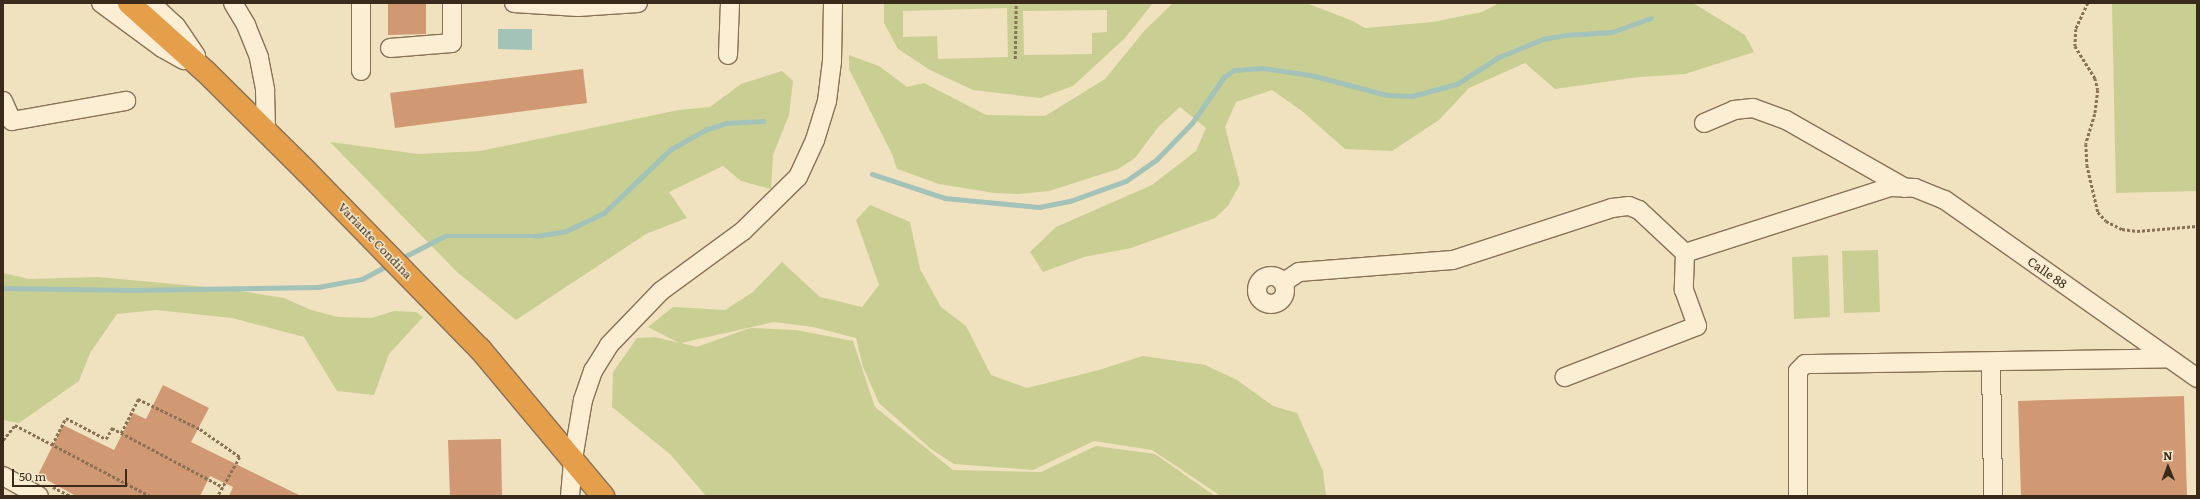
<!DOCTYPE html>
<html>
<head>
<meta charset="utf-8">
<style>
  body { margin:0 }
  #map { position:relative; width:2200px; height:499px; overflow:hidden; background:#f0e1bf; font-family:Literata,serif }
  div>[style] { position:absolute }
  .green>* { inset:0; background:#c9cf93 }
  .water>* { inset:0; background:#a3c2b8 }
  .stream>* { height:4.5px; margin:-2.25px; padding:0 2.25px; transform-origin:2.25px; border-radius:2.25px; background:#a3c2b8 }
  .building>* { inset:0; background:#d19973 }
  .path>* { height:2.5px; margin-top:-1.25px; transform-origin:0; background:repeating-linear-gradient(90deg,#8a7156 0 3px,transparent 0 5px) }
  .roads { filter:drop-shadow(1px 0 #8a7156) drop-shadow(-1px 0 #8a7156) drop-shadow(0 1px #8a7156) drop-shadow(0 -1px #8a7156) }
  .minor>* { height:18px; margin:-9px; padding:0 9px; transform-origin:9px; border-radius:9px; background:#fbeed3 }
  .minor>.ring { margin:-9px; padding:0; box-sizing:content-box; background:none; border:18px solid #fbeed3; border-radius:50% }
  .highway>* { height:22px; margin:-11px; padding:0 11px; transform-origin:11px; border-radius:11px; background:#e59f4a }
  span { translate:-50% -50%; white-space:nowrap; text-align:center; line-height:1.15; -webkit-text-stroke:3px #f7ebcf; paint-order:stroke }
  .street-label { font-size:12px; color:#392a1c }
  .frame { position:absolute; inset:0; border:4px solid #392a1c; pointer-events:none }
  .north { position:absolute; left:2148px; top:447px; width:40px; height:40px; -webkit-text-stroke:3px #f7ebcf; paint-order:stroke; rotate:359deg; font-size:11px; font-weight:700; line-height:16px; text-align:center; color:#392a1c }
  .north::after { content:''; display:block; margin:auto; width:14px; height:18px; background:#392a1c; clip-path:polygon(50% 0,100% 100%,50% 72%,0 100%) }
  .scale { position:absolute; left:12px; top:469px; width:115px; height:18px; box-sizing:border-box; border:2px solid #392a1c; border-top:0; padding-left:5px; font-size:12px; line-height:14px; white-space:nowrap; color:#392a1c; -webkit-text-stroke:3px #f7ebcf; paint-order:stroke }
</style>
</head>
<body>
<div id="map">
  <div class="green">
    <i style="clip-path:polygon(evenodd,884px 3px,1153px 3px,1125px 38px,1073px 86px,1040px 98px,973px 90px,930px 70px,898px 49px,884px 23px,884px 3px,1007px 8px,1008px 57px,938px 59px,937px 36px,903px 37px,903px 11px,1007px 8px,884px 3px,1107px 10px,1107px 32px,1092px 33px,1092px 54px,1024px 55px,1023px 11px,1107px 10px)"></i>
    <i style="clip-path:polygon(1173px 3px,1306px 3px,1353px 21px,1365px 28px,1433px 22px,1482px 12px,1499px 3px,1693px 3px,1745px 35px,1754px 52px,1685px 74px,1639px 77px,1555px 89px,1525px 63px,1469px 88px,1439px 120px,1392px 151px,1345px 149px,1302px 111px,1272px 90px,1236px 102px,1225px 127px,1240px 184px,1228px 206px,1215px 218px,1131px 248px,1084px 257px,1043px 272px,1030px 252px,1056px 227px,1152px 185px,1196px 151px,1206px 128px,1180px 107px,1159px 126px,1135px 158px,1118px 169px,1049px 191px,1018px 194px,994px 193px,939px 184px,897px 169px,892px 154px,849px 69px,849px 55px,879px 66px,907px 87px,924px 83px,986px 115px,1045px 116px,1105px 79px,1145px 30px)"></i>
    <i style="clip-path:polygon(2112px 3px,2197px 3px,2197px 191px,2116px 193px)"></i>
    <i style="clip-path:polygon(782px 71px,793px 81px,789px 115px,773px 155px,771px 189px,741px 181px,723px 166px,669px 192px,687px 218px,646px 234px,516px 320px,457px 272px,330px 142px,418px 154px,480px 151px,679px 110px,710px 107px,741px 84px)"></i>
    <i style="clip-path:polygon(870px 205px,910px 222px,920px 269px,941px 307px,966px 326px,991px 375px,1027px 388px,1099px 370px,1143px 356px,1205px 365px,1237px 380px,1273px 406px,1297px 413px,1323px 471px,1326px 496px,1221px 496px,1152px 450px,1094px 441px,1033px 470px,954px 464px,931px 449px,879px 403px,863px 367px,856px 338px,813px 327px,774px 322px,681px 343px,697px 347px,750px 328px,796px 330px,853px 341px,875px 407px,953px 470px,1041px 472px,1096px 446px,1155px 454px,1215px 496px,706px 496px,671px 455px,612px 407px,613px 372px,637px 338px,655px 337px,679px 343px,648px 327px,673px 307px,725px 310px,753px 292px,782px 262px,820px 297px,862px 307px,879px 285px,856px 220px)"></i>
    <i style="clip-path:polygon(1878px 250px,1880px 312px,1844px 313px,1842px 251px)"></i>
    <i style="clip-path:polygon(1828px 255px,1830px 317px,1794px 319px,1792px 257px)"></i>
    <i style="clip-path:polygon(3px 273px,29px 279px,98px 277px,228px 289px,284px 298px,311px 310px,338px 317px,371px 318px,394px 311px,416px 312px,423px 317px,389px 354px,374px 395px,337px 391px,304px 337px,232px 318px,156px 310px,117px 314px,90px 353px,79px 381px,19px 423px,3px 420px)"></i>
  </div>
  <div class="water">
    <i style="clip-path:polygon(498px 29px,532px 29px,532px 50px,498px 49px)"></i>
  </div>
  <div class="stream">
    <i style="left:872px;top:174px;width:77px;rotate:18.2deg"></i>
    <i style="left:945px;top:198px;width:94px;rotate:5.5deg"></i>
    <i style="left:1039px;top:207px;width:32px;rotate:-11deg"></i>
    <i style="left:1070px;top:201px;width:59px;rotate:-19.7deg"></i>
    <i style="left:1126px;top:181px;width:38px;rotate:-35deg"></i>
    <i style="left:1157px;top:159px;width:50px;rotate:-45.8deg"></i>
    <i style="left:1192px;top:123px;width:56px;rotate:-55.2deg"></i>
    <i style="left:1224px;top:77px;width:12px;rotate:-35deg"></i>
    <i style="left:1234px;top:70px;width:29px;rotate:-4deg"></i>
    <i style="left:1263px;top:68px;width:53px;rotate:8.7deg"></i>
    <i style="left:1315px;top:76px;width:74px;rotate:14.8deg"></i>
    <i style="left:1387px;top:95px;width:25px;rotate:2deg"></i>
    <i style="left:1412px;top:96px;width:47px;rotate:-14.9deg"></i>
    <i style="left:1457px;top:84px;width:48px;rotate:-33deg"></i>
    <i style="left:1497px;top:58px;width:50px;rotate:-22.4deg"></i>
    <i style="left:1543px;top:39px;width:22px;rotate:-10deg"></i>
    <i style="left:1565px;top:35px;width:47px;rotate:-3.7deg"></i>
    <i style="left:1612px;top:32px;width:41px;rotate:-19.7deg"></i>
    <i style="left:400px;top:259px;width:51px;rotate:-27.1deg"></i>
    <i style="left:445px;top:236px;width:91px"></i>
    <i style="left:536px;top:236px;width:30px;rotate:-9deg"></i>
    <i style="left:566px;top:231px;width:42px;rotate:-25.3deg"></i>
    <i style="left:604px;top:213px;width:93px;rotate:-43.7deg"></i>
    <i style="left:671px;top:149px;width:39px;rotate:-29deg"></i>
    <i style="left:705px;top:130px;width:22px;rotate:-18deg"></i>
    <i style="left:726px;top:123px;width:37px;rotate:-3deg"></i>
    <i style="left:3px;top:288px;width:128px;rotate:0.9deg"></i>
    <i style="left:131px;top:290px;width:187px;rotate:-0.9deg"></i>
    <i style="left:318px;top:287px;width:45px;rotate:-10.3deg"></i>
    <i style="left:362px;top:279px;width:32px;rotate:-28deg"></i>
  </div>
  <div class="building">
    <i style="clip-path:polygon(388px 3px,426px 3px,426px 34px,388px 35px)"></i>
    <i style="clip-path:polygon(583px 69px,587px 103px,395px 128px,390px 93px)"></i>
    <i style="clip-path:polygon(163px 385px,209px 408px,191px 442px,301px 496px,229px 496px,233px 487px,210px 476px,200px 496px,76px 496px,38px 475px,63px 425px,114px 450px,133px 413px,146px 419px)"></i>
    <i style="clip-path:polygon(2184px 396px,2187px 496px,2021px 496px,2018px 401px)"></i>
    <i style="clip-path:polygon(501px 439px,502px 496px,450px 496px,448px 440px)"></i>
  </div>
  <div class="path">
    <i style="left:2088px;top:3px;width:29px;rotate:115deg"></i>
    <i style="left:2076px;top:29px;width:17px;rotate:93deg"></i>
    <i style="left:2075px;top:46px;width:38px;rotate:58deg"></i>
    <i style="left:2095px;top:78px;width:12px;rotate:76deg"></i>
    <i style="left:2098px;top:90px;width:24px;rotate:97deg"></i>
    <i style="left:2095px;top:114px;width:31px;rotate:107deg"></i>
    <i style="left:2086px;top:144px;width:21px;rotate:87deg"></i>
    <i style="left:2087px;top:165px;width:48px;rotate:76.8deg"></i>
    <i style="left:2098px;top:212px;width:12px;rotate:48deg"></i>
    <i style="left:2106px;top:221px;width:18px;rotate:27deg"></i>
    <i style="left:2122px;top:229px;width:15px;rotate:8deg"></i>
    <i style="left:2137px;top:231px;width:60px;rotate:-4.8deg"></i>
    <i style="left:1015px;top:59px;width:56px;rotate:-89deg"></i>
    <i style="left:121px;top:433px;width:38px;rotate:-63deg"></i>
    <i style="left:138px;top:399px;width:69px;rotate:25.8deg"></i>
    <i style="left:200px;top:429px;width:49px;rotate:35deg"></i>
    <i style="left:240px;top:457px;width:45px;rotate:119.4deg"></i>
    <i style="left:3px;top:440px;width:19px;rotate:-51deg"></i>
    <i style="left:15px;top:425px;width:153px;rotate:27.7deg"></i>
    <i style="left:52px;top:445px;width:30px;rotate:-63deg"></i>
    <i style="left:66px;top:418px;width:45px;rotate:27.7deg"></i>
    <i style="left:106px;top:439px;width:13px;rotate:-61deg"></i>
    <i style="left:112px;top:428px;width:126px;rotate:28deg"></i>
    <i style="left:53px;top:487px;width:20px;rotate:27deg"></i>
  </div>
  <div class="roads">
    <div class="minor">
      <i style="left:101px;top:3px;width:76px;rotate:36.4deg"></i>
      <i style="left:162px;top:48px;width:25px;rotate:29deg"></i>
      <i style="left:151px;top:3px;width:34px;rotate:43deg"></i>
      <i style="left:176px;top:26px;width:36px;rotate:56deg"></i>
      <i style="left:233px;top:3px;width:26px;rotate:59deg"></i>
      <i style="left:246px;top:25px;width:35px;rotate:68deg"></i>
      <i style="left:259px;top:58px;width:33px;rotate:79deg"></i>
      <i style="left:265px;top:90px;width:41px;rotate:88.6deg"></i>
      <i style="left:361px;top:3px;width:68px;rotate:90deg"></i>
      <i style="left:514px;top:3px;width:64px;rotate:3.6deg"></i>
      <i style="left:578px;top:7px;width:60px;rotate:-3.8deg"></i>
      <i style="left:390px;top:48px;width:62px;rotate:-4.6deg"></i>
      <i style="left:452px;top:43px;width:40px;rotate:-90deg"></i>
      <i style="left:728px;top:55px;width:52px;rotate:-87.8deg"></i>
      <i style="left:3px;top:101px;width:22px;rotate:66deg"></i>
      <i style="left:12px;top:121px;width:116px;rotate:-10deg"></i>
      <i style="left:1704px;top:123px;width:33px;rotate:-23deg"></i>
      <i style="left:1734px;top:110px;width:19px;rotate:-6deg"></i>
      <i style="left:1753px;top:108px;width:35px;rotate:20deg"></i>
      <i style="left:1786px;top:120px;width:137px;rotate:29.7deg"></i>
      <i style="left:1685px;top:253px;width:215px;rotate:-17.8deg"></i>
      <i style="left:1890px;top:187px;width:25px;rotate:2deg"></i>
      <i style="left:1915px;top:188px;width:32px;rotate:22deg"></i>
      <i style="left:1945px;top:200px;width:309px;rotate:35.2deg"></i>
      <i class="ring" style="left:1257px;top:276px;width:10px;height:10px"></i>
      <i style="left:1284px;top:282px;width:18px;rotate:-34deg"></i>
      <i style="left:1299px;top:272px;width:154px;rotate:-4.5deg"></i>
      <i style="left:1453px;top:260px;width:167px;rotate:-18.1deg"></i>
      <i style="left:1612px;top:208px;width:17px;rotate:-7deg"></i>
      <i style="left:1629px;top:206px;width:11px;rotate:22deg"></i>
      <i style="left:1639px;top:210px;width:63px;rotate:43.1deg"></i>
      <i style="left:1685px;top:253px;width:37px;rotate:92deg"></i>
      <i style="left:1684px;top:290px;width:38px;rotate:70deg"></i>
      <i style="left:1697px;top:326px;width:142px;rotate:158.9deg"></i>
      <i style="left:1991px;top:362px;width:134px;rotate:89.1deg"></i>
      <i style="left:3px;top:476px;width:41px;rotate:29.1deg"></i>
      <i style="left:570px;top:496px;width:37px;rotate:-85deg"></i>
      <i style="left:573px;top:459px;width:60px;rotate:-80.4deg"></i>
      <i style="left:583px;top:400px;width:31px;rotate:-71deg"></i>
      <i style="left:593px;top:371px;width:31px;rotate:-58deg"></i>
      <i style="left:609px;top:345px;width:75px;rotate:-46.1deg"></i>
      <i style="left:661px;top:291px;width:102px;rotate:-36.2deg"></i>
      <i style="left:743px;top:231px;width:77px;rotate:-44.5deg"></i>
      <i style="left:798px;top:177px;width:41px;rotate:-65.3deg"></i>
      <i style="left:815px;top:140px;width:41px;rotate:-72.9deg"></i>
      <i style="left:827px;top:101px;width:40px;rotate:-82.9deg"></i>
      <i style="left:832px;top:61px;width:58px;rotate:-89deg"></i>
      <i style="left:1798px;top:496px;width:125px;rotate:-90deg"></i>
      <i style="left:1798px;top:371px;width:10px;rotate:-45deg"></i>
      <i style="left:1805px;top:364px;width:363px;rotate:-0.9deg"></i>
    </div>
    <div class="highway">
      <i style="left:129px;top:3px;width:103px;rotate:41.9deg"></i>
      <i style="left:206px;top:72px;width:142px;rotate:44.7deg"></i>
      <i style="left:307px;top:172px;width:248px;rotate:45.7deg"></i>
      <i style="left:480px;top:349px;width:192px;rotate:50.1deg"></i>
    </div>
  </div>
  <div class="street-label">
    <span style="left:375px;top:241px;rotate:46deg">Variante Condina</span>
    <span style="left:2047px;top:273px;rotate:35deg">Calle 88</span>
  </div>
  <div class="frame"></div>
  <div class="north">N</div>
  <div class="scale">50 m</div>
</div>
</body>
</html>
